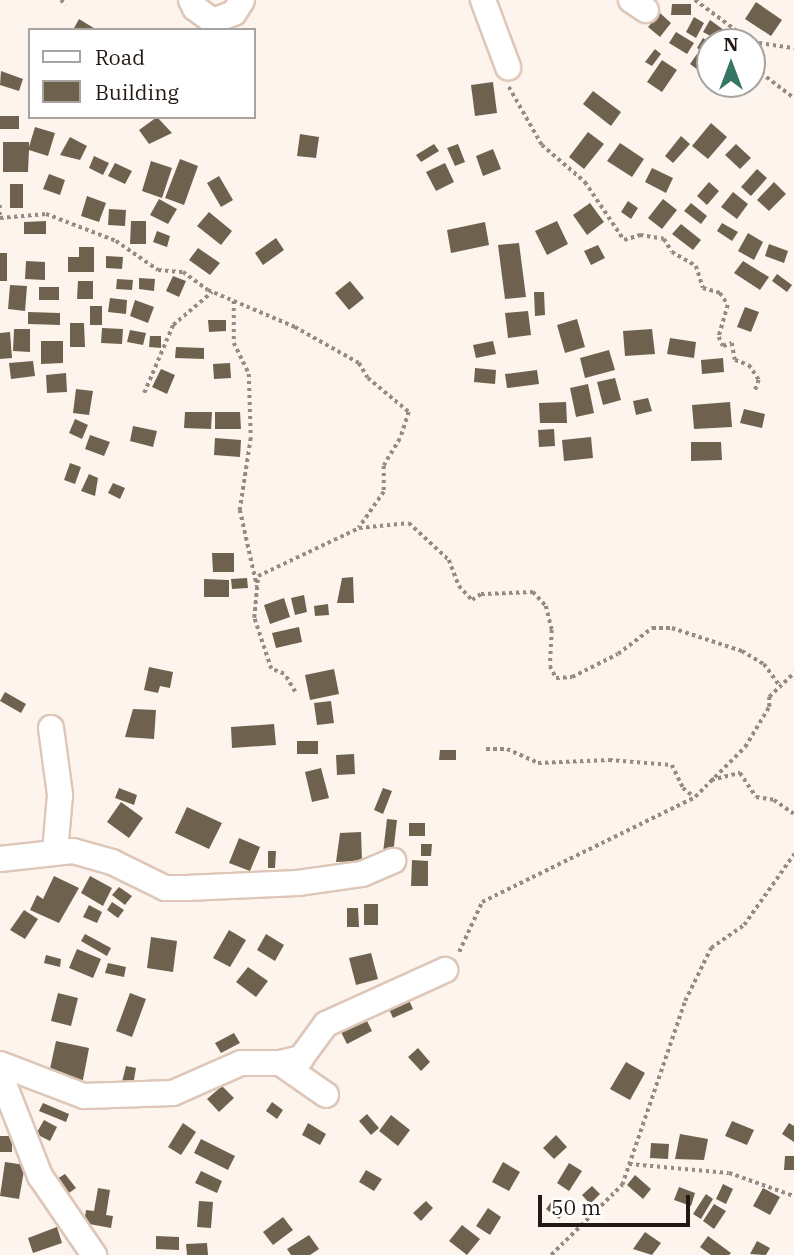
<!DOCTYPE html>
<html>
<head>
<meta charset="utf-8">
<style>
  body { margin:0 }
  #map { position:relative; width:794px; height:1255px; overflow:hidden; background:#fef4ee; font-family:"IBM Plex Serif",serif }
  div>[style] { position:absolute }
  .building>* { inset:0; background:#6e624e }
  .path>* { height:3.5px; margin-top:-1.75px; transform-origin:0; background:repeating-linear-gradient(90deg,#948b85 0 3.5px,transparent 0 7px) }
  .roads { filter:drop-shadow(2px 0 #dec7b8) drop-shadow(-2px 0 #dec7b8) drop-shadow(0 2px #dec7b8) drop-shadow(0 -2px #dec7b8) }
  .minor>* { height:24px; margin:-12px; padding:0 12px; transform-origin:12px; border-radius:12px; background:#fff }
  span { translate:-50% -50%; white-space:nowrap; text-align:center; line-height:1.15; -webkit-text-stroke:7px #fff; paint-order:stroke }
  .legend { position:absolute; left:28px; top:28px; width:228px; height:91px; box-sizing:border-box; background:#fff; border:2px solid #a7a3a1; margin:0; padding:9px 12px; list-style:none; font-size:21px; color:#221914 }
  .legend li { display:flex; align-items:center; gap:14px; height:35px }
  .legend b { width:35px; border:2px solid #a7a3a1 }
  .north { position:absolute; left:696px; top:28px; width:70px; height:70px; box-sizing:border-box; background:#fff; border:2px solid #a7a3a1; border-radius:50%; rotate:0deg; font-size:19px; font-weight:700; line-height:28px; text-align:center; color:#221914 }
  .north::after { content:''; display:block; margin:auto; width:24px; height:32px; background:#367665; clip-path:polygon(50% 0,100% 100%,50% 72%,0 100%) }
  .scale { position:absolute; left:538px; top:1195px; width:152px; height:32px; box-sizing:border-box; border:4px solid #221914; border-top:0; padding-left:9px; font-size:21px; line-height:24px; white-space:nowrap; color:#221914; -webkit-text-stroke:5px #fff; paint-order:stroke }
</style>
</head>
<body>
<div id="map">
  <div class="building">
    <i style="clip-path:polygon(756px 2px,782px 20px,771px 36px,745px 19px)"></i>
    <i style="clip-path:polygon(672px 4px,691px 4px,691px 15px,671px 15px)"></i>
    <i style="clip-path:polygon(660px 13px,671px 23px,660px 37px,648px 27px)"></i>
    <i style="clip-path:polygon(694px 17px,704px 23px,696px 38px,686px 32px)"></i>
    <i style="clip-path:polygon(79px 19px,97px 30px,73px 30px)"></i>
    <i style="clip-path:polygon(710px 20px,728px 33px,722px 42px,703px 32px)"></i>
    <i style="clip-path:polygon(676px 32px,694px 43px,687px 54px,669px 43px)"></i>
    <i style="clip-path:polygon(703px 38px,710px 43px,710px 56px,697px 48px)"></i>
    <i style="clip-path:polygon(655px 49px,661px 54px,652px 66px,645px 62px)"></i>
    <i style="clip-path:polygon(697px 54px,710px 64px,702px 73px,690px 64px)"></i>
    <i style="clip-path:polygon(662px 60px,677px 70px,662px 92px,647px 82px)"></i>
    <i style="clip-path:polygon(1px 71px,23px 79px,19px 91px,0 85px)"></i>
    <i style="clip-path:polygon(493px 82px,497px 113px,475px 116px,471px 85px)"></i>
    <i style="clip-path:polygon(593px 91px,621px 112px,611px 126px,583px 104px)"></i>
    <i style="clip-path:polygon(0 116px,19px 116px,19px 129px,0 129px)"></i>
    <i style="clip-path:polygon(157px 117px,172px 133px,149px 144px,139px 130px)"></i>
    <i style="clip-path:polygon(711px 123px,727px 137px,708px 159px,692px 146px)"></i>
    <i style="clip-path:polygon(35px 127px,55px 133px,48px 156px,29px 150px,28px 172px,3px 172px,3px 142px,29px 142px,29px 147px)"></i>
    <i style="clip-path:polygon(588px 132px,604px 144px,584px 169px,569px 157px)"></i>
    <i style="clip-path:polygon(300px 134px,319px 137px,316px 158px,297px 156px)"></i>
    <i style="clip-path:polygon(681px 136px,690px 144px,673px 163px,665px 156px)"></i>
    <i style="clip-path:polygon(70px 137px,87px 146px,80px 160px,60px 155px)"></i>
    <i style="clip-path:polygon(620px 143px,644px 159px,632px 177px,607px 161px)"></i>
    <i style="clip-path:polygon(434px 144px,439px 151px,421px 162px,416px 155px)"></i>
    <i style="clip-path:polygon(458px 144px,465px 162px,455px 166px,447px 148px)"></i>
    <i style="clip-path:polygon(736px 144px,751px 158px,740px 169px,725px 155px)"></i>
    <i style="clip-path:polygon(493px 149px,501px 169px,483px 176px,476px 156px)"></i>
    <i style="clip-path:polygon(94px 156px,109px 163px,103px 175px,89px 168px)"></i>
    <i style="clip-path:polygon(180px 159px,198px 166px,184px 205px,165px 198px)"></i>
    <i style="clip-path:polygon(151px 161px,172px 168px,162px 198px,142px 191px)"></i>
    <i style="clip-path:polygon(115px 163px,132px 171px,125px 184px,108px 176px)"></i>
    <i style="clip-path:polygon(445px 163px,454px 182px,436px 191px,426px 172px)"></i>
    <i style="clip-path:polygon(652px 168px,673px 178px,666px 193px,645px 182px)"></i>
    <i style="clip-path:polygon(757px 169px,767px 178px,751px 196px,741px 187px)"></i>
    <i style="clip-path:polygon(49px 174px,65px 180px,60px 195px,43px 189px)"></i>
    <i style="clip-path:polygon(219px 176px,233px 200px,221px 207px,207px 183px)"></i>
    <i style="clip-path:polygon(709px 182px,719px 191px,707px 205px,697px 196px)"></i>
    <i style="clip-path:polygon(774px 182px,786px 194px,769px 211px,757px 200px)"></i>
    <i style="clip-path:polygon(10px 184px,23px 184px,23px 208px,10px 208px)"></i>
    <i style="clip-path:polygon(733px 192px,748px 204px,737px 219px,721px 207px)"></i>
    <i style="clip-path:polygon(87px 196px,106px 203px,99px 222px,81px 216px)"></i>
    <i style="clip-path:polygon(159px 199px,177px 209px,168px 224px,150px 215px)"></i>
    <i style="clip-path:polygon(663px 199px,677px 210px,662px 229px,648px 218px)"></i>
    <i style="clip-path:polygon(628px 201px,638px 208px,631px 219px,621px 212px)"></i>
    <i style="clip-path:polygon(590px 203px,604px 222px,587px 235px,573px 215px)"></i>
    <i style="clip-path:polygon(691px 203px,707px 216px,701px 224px,684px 211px)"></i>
    <i style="clip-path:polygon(109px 209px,126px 210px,125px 226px,108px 225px)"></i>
    <i style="clip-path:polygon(209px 212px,232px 231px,221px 245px,197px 226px)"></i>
    <i style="clip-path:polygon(46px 221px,46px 234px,24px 234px,24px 222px)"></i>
    <i style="clip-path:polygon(131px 221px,146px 221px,146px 244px,130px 244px)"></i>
    <i style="clip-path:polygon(557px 221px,568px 244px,547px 255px,535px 231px)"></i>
    <i style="clip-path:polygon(485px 222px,489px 245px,451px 253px,447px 230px)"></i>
    <i style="clip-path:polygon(722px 223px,738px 232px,732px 241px,717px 231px)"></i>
    <i style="clip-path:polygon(681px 224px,701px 240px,693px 250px,672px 234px)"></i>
    <i style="clip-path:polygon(157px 231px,170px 236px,167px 247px,153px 242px)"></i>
    <i style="clip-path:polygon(748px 233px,763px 242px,754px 260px,738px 251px)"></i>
    <i style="clip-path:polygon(276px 238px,284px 250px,263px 265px,255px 253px)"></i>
    <i style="clip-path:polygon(519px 243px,526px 297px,505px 299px,498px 245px)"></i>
    <i style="clip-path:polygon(769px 244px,788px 251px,784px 263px,765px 256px)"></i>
    <i style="clip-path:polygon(598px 245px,605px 258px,591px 265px,584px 251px)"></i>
    <i style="clip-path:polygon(79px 247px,94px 247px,94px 272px,68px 272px,68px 257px,79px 257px)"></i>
    <i style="clip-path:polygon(198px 248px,220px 263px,210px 275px,189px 260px)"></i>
    <i style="clip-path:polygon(0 253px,7px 253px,7px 281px,0 281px)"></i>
    <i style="clip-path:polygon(106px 256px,123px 257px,122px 269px,106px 268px)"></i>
    <i style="clip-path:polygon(26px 261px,45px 262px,45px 280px,25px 279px)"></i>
    <i style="clip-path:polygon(743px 261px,769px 277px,760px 290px,734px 273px)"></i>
    <i style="clip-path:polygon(777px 274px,792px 285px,787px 292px,772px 281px)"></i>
    <i style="clip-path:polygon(173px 276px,186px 281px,179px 297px,166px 291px)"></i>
    <i style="clip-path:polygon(139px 278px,155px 279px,154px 291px,139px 289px)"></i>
    <i style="clip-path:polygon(117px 279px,133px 280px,132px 290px,116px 289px)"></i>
    <i style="clip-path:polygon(78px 281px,93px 281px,93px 299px,77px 299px)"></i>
    <i style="clip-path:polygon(350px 281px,364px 298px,349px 310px,335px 293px)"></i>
    <i style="clip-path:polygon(10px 285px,27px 286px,25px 311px,8px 309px)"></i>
    <i style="clip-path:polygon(39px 287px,59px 287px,59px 300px,39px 300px)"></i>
    <i style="clip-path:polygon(534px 292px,544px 292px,545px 315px,535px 316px)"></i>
    <i style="clip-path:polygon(110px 298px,127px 300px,126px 314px,108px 312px)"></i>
    <i style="clip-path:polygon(135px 300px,154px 307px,148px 323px,130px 316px)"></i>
    <i style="clip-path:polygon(90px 306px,102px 306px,102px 325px,90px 325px)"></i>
    <i style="clip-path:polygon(745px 307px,759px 312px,751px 332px,737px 327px)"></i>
    <i style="clip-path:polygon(528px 311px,531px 335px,508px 338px,505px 313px)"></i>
    <i style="clip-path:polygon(28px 312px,60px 313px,60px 325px,28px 324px)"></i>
    <i style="clip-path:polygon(577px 319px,585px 347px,565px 353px,557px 325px)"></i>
    <i style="clip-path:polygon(208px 320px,226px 320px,226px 331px,209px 332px)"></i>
    <i style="clip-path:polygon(70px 323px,84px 323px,85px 347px,70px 347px)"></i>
    <i style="clip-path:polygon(102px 328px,123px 329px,122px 344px,101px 343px)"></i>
    <i style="clip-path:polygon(14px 329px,30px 329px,30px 352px,13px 351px)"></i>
    <i style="clip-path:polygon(652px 329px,655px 354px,625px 356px,623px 331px)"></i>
    <i style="clip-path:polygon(130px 330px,146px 333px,143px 345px,127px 342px)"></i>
    <i style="clip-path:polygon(10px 332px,12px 358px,0 359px,0 333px)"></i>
    <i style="clip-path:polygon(150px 336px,161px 336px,161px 348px,149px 347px)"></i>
    <i style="clip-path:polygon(670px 338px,696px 342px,694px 358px,667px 354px)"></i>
    <i style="clip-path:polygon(41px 341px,63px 341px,63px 363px,41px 364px)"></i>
    <i style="clip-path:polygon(493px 341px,496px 354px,476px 358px,473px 345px)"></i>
    <i style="clip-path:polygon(176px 347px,204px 348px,204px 359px,175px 358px)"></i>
    <i style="clip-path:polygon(609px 350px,615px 370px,585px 378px,580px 358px)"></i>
    <i style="clip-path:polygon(723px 358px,724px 372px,702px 374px,701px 360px)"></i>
    <i style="clip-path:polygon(33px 361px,35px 376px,11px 379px,9px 363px)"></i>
    <i style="clip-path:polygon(230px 363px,231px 378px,214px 379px,213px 364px)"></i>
    <i style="clip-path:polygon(475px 368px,496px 370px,495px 384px,474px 382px)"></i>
    <i style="clip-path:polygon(161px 369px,175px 375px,167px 394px,152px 387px)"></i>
    <i style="clip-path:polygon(537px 370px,539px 384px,507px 388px,505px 374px)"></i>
    <i style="clip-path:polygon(66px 373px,67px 392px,47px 393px,46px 375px)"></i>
    <i style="clip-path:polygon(615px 378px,621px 400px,603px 405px,597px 382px)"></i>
    <i style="clip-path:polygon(588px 384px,594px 413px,576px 417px,570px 388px)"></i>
    <i style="clip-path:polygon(76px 389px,93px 391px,89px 415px,73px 413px)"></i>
    <i style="clip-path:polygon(648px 398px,652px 411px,636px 415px,633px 401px)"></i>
    <i style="clip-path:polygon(566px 402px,567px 423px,540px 423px,539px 403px)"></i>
    <i style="clip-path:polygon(730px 402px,732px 427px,694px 429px,692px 405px)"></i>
    <i style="clip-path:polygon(744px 409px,765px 414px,762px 428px,740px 423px)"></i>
    <i style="clip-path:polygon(185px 412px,212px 412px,211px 429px,184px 428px)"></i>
    <i style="clip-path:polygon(215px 412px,240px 412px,241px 429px,215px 429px)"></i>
    <i style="clip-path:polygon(75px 419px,88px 425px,82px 439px,69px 433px)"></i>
    <i style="clip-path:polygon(133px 426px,157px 431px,153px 447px,130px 441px)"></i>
    <i style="clip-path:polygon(554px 429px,555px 446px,539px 447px,538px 430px)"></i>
    <i style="clip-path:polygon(90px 435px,110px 442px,104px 456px,85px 449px)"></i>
    <i style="clip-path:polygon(591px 437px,593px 458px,564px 461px,562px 440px)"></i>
    <i style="clip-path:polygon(215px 438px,241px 440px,240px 457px,214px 455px)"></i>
    <i style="clip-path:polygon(691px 442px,721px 442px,722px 460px,691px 461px)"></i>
    <i style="clip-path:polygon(70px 463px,81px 467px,75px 484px,64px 480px)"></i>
    <i style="clip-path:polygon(89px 474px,98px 478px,95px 496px,81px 491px)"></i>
    <i style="clip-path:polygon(113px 483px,125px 488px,120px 499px,108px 493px)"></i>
    <i style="clip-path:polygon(212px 553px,234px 553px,234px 572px,213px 572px)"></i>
    <i style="clip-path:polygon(353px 577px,354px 603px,337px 603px,342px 578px)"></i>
    <i style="clip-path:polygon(247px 578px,248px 588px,232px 589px,231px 579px)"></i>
    <i style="clip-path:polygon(204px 579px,229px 580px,229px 597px,204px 597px)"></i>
    <i style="clip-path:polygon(304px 595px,307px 612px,295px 615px,291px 598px)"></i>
    <i style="clip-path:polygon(284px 598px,290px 617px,270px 624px,264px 605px)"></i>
    <i style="clip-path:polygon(328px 604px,329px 615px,315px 616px,314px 606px)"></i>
    <i style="clip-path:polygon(299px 627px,302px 642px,276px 648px,272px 633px)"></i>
    <i style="clip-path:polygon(149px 667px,173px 672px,170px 688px,160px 686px,158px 693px,144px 690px)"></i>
    <i style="clip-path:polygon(334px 669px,339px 694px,310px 700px,305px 675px)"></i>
    <i style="clip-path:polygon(5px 692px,26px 704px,21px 713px,0 701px)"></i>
    <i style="clip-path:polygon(331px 701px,334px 723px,317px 725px,314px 703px)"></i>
    <i style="clip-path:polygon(133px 709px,156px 710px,154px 739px,125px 737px)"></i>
    <i style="clip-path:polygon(274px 724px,276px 745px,232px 748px,231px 727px)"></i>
    <i style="clip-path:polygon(297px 741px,318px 741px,318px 754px,297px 754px)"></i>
    <i style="clip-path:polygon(440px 750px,456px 750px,456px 760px,439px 760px)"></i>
    <i style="clip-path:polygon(354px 754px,355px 774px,337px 775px,336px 755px)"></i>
    <i style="clip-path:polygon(321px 768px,329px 798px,312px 802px,305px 772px)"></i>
    <i style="clip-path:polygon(119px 788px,137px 795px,134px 805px,115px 798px)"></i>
    <i style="clip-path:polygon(383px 788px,392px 791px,383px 814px,374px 810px)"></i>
    <i style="clip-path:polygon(121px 802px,143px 818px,129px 838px,107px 822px)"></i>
    <i style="clip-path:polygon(187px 807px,222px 823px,209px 849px,175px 833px)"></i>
    <i style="clip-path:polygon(387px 819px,397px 820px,393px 854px,383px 853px)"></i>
    <i style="clip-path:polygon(409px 823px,425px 823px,425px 836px,409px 836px)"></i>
    <i style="clip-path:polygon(361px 832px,362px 861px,336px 862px,340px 833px)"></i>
    <i style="clip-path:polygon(239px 838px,260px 847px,250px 871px,229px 863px)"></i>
    <i style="clip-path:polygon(421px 844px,432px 844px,431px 856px,421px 856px)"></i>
    <i style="clip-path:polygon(268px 851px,276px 851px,275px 868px,268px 868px)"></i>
    <i style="clip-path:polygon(412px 860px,428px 861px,428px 886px,411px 886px)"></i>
    <i style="clip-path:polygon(54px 876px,79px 888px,59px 923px,30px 910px,37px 895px,43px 899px)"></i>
    <i style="clip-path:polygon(90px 876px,112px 888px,103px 906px,81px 893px)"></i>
    <i style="clip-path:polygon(119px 887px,132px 896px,125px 905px,112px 895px)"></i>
    <i style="clip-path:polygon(112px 902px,124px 910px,118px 918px,107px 910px)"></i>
    <i style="clip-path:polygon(364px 904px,378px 904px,378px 925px,364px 925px)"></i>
    <i style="clip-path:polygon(89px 905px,102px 912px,97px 923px,83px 917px)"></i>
    <i style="clip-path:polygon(347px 908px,358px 908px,359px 927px,347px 927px)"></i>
    <i style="clip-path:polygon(24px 910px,38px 919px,25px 939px,10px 930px)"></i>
    <i style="clip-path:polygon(229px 930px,246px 940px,230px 967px,213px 958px)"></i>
    <i style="clip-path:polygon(85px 934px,111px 948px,107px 956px,81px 941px)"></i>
    <i style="clip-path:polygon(266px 934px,284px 945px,275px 961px,257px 950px)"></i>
    <i style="clip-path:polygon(151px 937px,177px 941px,173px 972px,147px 968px)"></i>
    <i style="clip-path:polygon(77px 949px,101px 959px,93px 978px,69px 968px)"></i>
    <i style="clip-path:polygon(371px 953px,378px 979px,356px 985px,349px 958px)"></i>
    <i style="clip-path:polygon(46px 955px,61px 959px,60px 967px,44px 963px)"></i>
    <i style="clip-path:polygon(108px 963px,126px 967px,124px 977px,105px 973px)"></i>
    <i style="clip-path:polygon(248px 967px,268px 981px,256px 997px,236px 982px)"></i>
    <i style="clip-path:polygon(58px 993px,78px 998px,71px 1026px,51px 1021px)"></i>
    <i style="clip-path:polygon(130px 993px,146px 999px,132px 1037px,116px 1031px)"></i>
    <i style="clip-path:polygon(408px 998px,413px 1009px,393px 1018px,388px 1007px)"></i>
    <i style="clip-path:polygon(363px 1013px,372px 1031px,347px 1044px,338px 1026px)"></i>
    <i style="clip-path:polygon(234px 1033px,240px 1043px,221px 1053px,215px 1043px)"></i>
    <i style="clip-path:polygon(56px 1041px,89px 1048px,82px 1085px,48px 1078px)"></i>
    <i style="clip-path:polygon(418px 1048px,430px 1062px,421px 1071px,408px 1057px)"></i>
    <i style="clip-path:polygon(626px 1062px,645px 1073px,630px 1100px,610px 1089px)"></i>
    <i style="clip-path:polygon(126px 1066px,136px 1068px,133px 1085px,122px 1082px)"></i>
    <i style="clip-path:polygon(222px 1086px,234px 1098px,219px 1112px,207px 1099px)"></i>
    <i style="clip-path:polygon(272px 1102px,283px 1110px,277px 1119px,266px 1111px)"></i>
    <i style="clip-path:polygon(43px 1103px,69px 1114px,66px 1122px,39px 1111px)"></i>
    <i style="clip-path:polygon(367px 1114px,379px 1128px,371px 1135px,359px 1121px)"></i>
    <i style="clip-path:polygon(391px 1115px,410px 1130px,398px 1146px,379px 1131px)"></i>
    <i style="clip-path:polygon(44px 1120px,57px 1127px,50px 1141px,36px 1134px)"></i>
    <i style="clip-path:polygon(732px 1121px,754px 1130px,747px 1145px,725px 1136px)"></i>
    <i style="clip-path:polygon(183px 1123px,196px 1132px,181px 1155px,168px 1147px)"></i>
    <i style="clip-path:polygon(308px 1123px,326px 1134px,320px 1145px,302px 1135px)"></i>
    <i style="clip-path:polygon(789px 1123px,794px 1126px,794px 1142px,782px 1134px)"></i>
    <i style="clip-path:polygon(680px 1134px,708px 1139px,704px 1160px,675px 1159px)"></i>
    <i style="clip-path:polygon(556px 1135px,567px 1147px,554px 1159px,543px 1148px)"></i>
    <i style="clip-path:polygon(0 1136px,12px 1136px,12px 1152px,0 1152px)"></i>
    <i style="clip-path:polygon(201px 1139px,235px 1156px,228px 1170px,194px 1153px)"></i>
    <i style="clip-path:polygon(651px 1143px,669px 1144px,668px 1159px,650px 1158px)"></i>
    <i style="clip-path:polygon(785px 1156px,794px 1156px,794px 1170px,784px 1170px)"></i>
    <i style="clip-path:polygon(5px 1162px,25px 1165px,19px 1199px,0 1196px)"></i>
    <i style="clip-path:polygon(503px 1162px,520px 1172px,509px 1191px,492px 1182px)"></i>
    <i style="clip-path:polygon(569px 1163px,582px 1171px,569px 1191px,557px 1183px)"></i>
    <i style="clip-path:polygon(366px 1170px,382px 1179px,374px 1191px,359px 1182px)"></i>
    <i style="clip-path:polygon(201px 1171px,222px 1181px,217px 1193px,195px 1183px)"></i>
    <i style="clip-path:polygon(65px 1174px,76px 1188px,63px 1197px,52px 1182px)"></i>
    <i style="clip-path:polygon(635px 1175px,651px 1189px,643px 1199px,627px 1185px)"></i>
    <i style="clip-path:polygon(723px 1184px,733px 1189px,726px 1204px,716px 1199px)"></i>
    <i style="clip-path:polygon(592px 1186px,600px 1194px,590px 1204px,582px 1195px)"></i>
    <i style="clip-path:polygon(679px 1187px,695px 1193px,691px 1206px,674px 1200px)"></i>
    <i style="clip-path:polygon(98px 1188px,110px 1190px,106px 1215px,113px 1216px,111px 1228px,84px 1223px,86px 1210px,94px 1211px)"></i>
    <i style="clip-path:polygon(763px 1188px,780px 1197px,770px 1215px,753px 1206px)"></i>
    <i style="clip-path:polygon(706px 1194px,713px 1199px,701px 1219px,693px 1214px)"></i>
    <i style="clip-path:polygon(554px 1198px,568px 1208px,559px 1219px,546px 1209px)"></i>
    <i style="clip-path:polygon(199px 1201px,213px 1202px,211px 1228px,197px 1227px)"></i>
    <i style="clip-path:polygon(426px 1201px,433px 1208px,421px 1221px,413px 1213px)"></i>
    <i style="clip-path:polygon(714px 1204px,726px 1211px,714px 1229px,703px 1221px)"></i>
    <i style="clip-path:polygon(488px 1208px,501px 1217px,490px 1235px,476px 1226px)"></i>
    <i style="clip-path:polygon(283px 1217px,293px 1230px,273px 1245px,263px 1232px)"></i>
    <i style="clip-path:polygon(462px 1225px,480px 1239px,467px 1255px,449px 1241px)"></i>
    <i style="clip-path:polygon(57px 1227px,62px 1243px,33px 1253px,28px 1238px)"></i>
    <i style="clip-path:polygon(645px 1232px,661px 1243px,652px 1255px,633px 1249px)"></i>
    <i style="clip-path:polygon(309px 1235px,319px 1249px,310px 1255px,291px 1255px,287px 1249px)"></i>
    <i style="clip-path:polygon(156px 1236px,179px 1237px,179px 1250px,156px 1249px)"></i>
    <i style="clip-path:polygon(708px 1236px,731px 1253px,729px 1255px,711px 1255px,700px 1247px)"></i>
    <i style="clip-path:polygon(757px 1241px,770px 1248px,766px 1255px,750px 1254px)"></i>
    <i style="clip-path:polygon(207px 1243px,208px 1255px,187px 1255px,186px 1244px)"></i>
  </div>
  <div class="path">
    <i style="left:61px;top:0;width:7px;rotate:45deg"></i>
    <i style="left:695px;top:0;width:71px;rotate:36.4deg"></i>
    <i style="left:752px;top:42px;width:42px;rotate:8.1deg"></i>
    <i style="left:752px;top:43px;width:31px;rotate:73deg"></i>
    <i style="left:761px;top:73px;width:41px;rotate:37.1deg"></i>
    <i style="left:509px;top:87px;width:67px;rotate:60.4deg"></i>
    <i style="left:542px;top:145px;width:57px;rotate:40.7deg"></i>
    <i style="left:585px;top:182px;width:70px;rotate:56.1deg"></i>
    <i style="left:624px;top:240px;width:17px;rotate:-17deg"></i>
    <i style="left:640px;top:235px;width:24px;rotate:9deg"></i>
    <i style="left:664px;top:239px;width:15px;rotate:58deg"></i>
    <i style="left:672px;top:252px;width:28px;rotate:30deg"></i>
    <i style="left:696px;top:266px;width:23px;rotate:72deg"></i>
    <i style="left:703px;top:288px;width:18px;rotate:16deg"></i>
    <i style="left:720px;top:293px;width:14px;rotate:56deg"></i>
    <i style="left:728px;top:305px;width:33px;rotate:106deg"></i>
    <i style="left:719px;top:337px;width:10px;rotate:66deg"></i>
    <i style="left:723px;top:346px;width:9px;rotate:-18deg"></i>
    <i style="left:732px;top:343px;width:17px;rotate:80deg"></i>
    <i style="left:735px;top:360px;width:15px;rotate:20deg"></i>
    <i style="left:749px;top:365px;width:18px;rotate:56deg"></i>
    <i style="left:759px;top:380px;width:12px;rotate:110deg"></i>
    <i style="left:0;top:205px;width:11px;rotate:90deg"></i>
    <i style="left:0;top:218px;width:46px;rotate:-5deg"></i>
    <i style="left:46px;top:214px;width:75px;rotate:21.1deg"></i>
    <i style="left:116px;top:241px;width:51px;rotate:34.6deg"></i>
    <i style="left:158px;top:270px;width:25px;rotate:5deg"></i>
    <i style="left:183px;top:272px;width:31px;rotate:36deg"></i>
    <i style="left:208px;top:290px;width:95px;rotate:23deg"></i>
    <i style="left:295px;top:327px;width:73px;rotate:29.4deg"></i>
    <i style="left:359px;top:363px;width:17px;rotate:59deg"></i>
    <i style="left:368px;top:378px;width:53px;rotate:39.7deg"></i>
    <i style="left:409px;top:412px;width:28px;rotate:108deg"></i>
    <i style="left:400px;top:439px;width:31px;rotate:121deg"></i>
    <i style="left:384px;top:466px;width:26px;rotate:90deg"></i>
    <i style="left:384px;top:492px;width:44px;rotate:124.8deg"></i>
    <i style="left:234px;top:301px;width:42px;rotate:90deg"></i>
    <i style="left:234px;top:343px;width:34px;rotate:64deg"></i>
    <i style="left:249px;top:374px;width:64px;rotate:88.2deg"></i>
    <i style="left:251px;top:438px;width:73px;rotate:98.7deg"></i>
    <i style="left:240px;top:510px;width:78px;rotate:77.4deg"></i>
    <i style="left:144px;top:393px;width:74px;rotate:-66.9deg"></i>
    <i style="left:173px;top:325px;width:51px;rotate:-40.2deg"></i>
    <i style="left:295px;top:692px;width:21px;rotate:-121deg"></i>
    <i style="left:284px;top:674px;width:14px;rotate:-159deg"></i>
    <i style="left:271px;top:669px;width:54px;rotate:-108.4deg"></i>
    <i style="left:254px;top:618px;width:42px;rotate:-84.6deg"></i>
    <i style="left:258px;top:576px;width:112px;rotate:-25.4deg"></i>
    <i style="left:359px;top:528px;width:50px;rotate:-5.7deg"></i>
    <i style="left:409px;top:523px;width:54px;rotate:42.8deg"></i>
    <i style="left:449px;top:560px;width:28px;rotate:69deg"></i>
    <i style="left:459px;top:586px;width:19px;rotate:47deg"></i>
    <i style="left:472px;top:600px;width:11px;rotate:-34deg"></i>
    <i style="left:481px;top:594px;width:52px;rotate:-2.2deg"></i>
    <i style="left:533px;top:592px;width:19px;rotate:47deg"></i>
    <i style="left:546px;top:606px;width:25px;rotate:76deg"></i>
    <i style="left:552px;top:630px;width:36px;rotate:93deg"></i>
    <i style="left:550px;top:666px;width:13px;rotate:63deg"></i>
    <i style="left:556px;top:678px;width:16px;rotate:-4deg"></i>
    <i style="left:572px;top:677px;width:51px;rotate:-26.6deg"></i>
    <i style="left:618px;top:654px;width:43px;rotate:-37.4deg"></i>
    <i style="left:652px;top:628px;width:20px"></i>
    <i style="left:672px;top:628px;width:74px;rotate:18.2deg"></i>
    <i style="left:742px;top:651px;width:26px;rotate:31deg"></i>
    <i style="left:764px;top:664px;width:27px;rotate:54deg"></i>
    <i style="left:486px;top:749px;width:21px"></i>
    <i style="left:507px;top:749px;width:34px;rotate:24deg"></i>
    <i style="left:538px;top:763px;width:71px;rotate:-2.4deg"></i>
    <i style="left:609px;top:760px;width:63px;rotate:4.5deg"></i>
    <i style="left:672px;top:765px;width:25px;rotate:64deg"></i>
    <i style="left:683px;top:788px;width:14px;rotate:39deg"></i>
    <i style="left:711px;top:780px;width:30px;rotate:-14deg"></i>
    <i style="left:740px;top:773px;width:29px;rotate:56deg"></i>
    <i style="left:756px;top:797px;width:18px;rotate:9deg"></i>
    <i style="left:774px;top:800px;width:24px;rotate:35deg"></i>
    <i style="left:459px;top:952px;width:55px;rotate:-65.3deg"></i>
    <i style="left:482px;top:902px;width:237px;rotate:-26.2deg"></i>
    <i style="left:695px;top:797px;width:71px;rotate:-45deg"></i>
    <i style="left:745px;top:747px;width:47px;rotate:-59deg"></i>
    <i style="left:769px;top:707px;width:10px;rotate:-90deg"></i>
    <i style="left:769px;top:697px;width:35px;rotate:-44deg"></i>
    <i style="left:629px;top:1164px;width:100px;rotate:5.1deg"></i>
    <i style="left:729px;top:1173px;width:69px;rotate:19.5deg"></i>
    <i style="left:551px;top:1255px;width:100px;rotate:-44.6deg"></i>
    <i style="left:622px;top:1185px;width:194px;rotate:-71.1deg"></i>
    <i style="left:685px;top:1001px;width:59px;rotate:-63.9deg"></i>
    <i style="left:711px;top:948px;width:40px;rotate:-34.9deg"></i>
    <i style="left:744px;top:925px;width:87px;rotate:-54.8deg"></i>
  </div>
  <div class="roads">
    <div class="minor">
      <i style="left:191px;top:0;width:9px;rotate:63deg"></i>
      <i style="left:195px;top:8px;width:22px;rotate:36deg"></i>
      <i style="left:213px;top:21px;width:22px;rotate:-21deg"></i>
      <i style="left:234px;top:13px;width:15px;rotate:-58deg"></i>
      <i style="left:483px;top:0;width:72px;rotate:69.5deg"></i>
      <i style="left:631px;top:0;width:18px;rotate:34deg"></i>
      <i style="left:51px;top:728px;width:68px;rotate:82.3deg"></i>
      <i style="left:60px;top:795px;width:57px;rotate:95deg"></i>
      <i style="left:0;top:859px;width:73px;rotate:-6.3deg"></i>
      <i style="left:73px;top:851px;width:41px;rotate:15.8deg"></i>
      <i style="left:112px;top:862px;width:59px;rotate:26.1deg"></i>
      <i style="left:165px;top:888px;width:21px"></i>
      <i style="left:186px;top:888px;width:112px;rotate:-2.6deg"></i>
      <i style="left:298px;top:883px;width:65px;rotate:-8deg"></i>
      <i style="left:362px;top:874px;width:34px;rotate:-23deg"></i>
      <i style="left:280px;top:1063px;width:22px;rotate:-13deg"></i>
      <i style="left:301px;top:1058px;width:42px;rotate:-53.7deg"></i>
      <i style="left:326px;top:1024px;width:131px;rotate:-24.4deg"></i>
      <i style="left:0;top:1064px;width:90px;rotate:20.9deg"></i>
      <i style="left:84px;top:1096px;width:89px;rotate:-1.9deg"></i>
      <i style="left:173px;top:1093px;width:74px;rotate:-23.8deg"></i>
      <i style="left:241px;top:1063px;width:39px"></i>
      <i style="left:280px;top:1063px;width:56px;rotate:34.8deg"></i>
      <i style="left:0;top:1074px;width:110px;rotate:68.6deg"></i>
      <i style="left:40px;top:1176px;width:96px;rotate:55.6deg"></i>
    </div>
  </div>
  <ul class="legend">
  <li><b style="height:9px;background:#fff"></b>Road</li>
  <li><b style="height:19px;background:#6e624e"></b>Building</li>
  </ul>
  <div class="north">N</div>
  <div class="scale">50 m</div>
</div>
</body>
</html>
